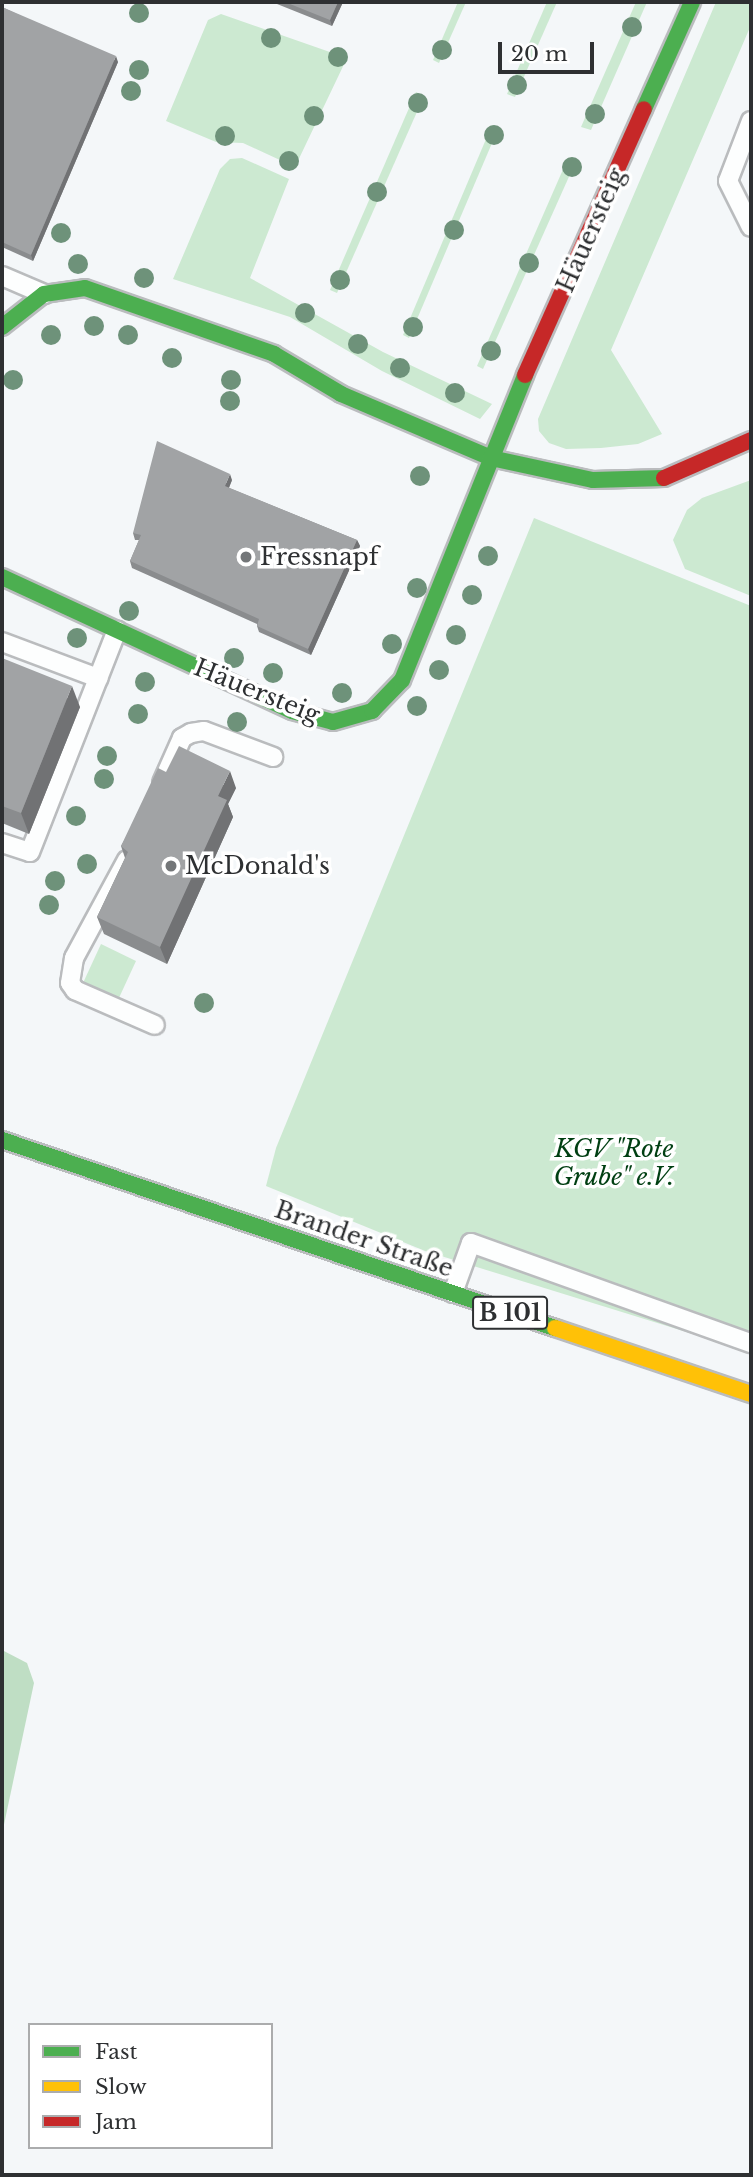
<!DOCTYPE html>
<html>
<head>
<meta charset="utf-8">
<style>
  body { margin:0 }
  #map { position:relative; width:753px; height:2177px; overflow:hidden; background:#f4f7f9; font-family:"Libre Baskerville",serif }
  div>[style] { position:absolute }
  .green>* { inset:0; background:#cce9d1 }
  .forest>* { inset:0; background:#bfdec4 }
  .roads { filter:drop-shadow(2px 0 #babcbe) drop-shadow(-2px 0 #babcbe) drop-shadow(0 2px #babcbe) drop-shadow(0 -2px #babcbe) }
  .lane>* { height:18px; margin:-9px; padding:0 9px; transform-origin:9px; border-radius:9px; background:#fdfefe }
  .fast>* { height:16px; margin:-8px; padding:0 8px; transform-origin:8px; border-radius:8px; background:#4caf50 }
  .slow>* { height:16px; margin:-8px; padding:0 8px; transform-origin:8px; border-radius:8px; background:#ffc107 }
  .jam>* { height:16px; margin:-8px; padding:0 8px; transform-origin:8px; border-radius:8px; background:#c62828 }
  .trees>* { width:20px; height:20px; margin:-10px; border-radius:50%; background:#6e927a }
  .wall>* { inset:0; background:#8a8c8e }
  .shaded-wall>* { inset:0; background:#717274 }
  .building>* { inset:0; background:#a1a3a5 }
  .dots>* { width:19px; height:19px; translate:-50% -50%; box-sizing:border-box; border:4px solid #fff; border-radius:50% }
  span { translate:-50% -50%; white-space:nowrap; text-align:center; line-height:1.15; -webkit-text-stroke:7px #fff; paint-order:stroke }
  .shield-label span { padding:2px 5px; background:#fff; border:2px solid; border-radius:5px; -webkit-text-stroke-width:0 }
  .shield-label { font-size:23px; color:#2e3032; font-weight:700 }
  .street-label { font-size:24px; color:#2e3032 }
  .poi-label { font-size:24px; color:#2e3032 }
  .left { translate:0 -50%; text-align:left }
  .park-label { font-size:24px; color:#003f12; font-style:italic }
  .frame { position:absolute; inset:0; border:4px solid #2e3032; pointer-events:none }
  .legend { position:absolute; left:28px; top:2023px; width:245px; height:126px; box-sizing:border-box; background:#fff; border:2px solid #abacad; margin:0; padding:9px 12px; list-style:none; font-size:21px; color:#2e3032 }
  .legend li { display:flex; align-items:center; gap:14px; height:35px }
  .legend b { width:35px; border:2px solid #abacad }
  .scale { position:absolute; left:498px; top:42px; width:96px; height:32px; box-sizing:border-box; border:4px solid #2e3032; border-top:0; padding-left:9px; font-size:21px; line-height:24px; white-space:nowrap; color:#2e3032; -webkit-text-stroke:5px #fff; paint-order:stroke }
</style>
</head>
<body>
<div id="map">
  <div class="green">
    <i style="clip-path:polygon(458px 2px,466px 2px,439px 63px,433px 60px)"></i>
    <i style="clip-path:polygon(547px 2px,557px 2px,515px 97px,507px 94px)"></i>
    <i style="clip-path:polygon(636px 2px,647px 2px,591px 130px,581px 127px)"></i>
    <i style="clip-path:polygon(716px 2px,751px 2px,751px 25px,611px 350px,662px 434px,638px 444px,601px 448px,566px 449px,549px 443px,539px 431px,538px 419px)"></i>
    <i style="clip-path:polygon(221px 14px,347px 58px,295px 167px,243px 143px,216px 142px,166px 121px,208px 20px)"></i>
    <i style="clip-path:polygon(416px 92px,424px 96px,337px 293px,330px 290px)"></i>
    <i style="clip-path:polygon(492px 125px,498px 129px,409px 338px,403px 335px)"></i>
    <i style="clip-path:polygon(242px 158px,289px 179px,250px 278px,383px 352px,492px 404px,480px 419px,382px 371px,290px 317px,173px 279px,220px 169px,230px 159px)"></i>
    <i style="clip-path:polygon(568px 158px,576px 161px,483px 369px,477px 366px)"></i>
    <i style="clip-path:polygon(751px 480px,751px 596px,685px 569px,673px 540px,687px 510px,702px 498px)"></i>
    <i style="clip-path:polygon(534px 518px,751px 606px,751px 1352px,425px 1251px,266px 1186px,276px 1148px)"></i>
    <i style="clip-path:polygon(101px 944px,136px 961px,118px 1000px,83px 983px)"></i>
  </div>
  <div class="forest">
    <i style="clip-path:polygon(2px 1650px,27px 1663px,34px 1683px,2px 1834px)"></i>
  </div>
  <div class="roads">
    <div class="lane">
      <i style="left:751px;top:121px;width:64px;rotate:111deg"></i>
      <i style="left:728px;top:181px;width:51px;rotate:63.4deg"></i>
      <i style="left:2px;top:276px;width:46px;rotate:23.2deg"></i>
      <i style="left:2px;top:642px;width:103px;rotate:20.6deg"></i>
      <i style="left:162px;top:783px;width:49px;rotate:-66deg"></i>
      <i style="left:182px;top:738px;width:10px;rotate:-29deg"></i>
      <i style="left:191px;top:733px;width:13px;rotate:-9deg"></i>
      <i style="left:204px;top:731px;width:74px;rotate:20.6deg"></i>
      <i style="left:2px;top:843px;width:29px;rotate:18deg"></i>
      <i style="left:30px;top:852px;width:238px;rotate:-68.6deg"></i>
      <i style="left:127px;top:860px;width:111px;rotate:118.4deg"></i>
      <i style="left:74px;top:958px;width:25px;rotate:99deg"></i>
      <i style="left:70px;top:983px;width:9px;rotate:54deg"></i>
      <i style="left:75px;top:990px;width:87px;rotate:23.6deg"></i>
      <i style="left:453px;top:1293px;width:53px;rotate:-70.2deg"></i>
      <i style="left:471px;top:1243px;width:297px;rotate:19.7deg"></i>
    </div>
    <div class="fast">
      <i style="left:644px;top:109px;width:117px;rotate:-65.8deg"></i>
      <i style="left:2px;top:327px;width:53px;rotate:-38.2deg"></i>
      <i style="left:44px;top:294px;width:41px;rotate:-8.3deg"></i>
      <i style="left:85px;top:288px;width:200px;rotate:19.2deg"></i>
      <i style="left:274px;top:354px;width:78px;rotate:30.8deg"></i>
      <i style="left:341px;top:394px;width:163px;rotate:23.1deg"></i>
      <i style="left:491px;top:458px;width:104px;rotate:12.2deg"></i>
      <i style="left:593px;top:480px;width:71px;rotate:-1.6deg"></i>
      <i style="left:2px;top:577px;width:319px;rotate:24.8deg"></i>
      <i style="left:292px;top:711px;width:42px;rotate:15deg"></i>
      <i style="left:333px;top:722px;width:41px;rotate:-15.8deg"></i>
      <i style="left:372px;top:711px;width:43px;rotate:-45.9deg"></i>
      <i style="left:402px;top:680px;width:329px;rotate:-68deg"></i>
      <i style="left:2px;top:1140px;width:584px;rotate:18.78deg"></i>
    </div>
    <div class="slow">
      <i style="left:555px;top:1328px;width:207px;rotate:18.6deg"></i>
    </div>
    <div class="jam">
      <i style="left:525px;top:375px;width:291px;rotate:-65.9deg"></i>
      <i style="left:664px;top:478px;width:95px;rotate:-23.6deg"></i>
    </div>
  </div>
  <div class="trees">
    <i style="left:139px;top:13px"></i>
    <i style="left:632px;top:27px"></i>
    <i style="left:271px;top:38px"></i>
    <i style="left:442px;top:50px"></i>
    <i style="left:338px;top:57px"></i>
    <i style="left:139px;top:70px"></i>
    <i style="left:517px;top:85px"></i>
    <i style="left:131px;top:91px"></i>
    <i style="left:418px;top:103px"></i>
    <i style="left:595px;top:114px"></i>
    <i style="left:314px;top:116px"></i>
    <i style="left:494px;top:135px"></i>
    <i style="left:225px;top:136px"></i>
    <i style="left:289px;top:161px"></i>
    <i style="left:572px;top:167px"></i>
    <i style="left:377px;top:192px"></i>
    <i style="left:454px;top:230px"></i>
    <i style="left:61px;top:233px"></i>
    <i style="left:529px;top:263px"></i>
    <i style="left:78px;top:264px"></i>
    <i style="left:144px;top:278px"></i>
    <i style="left:340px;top:280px"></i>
    <i style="left:305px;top:313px"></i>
    <i style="left:94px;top:326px"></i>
    <i style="left:413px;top:327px"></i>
    <i style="left:51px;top:335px"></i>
    <i style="left:128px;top:335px"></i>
    <i style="left:358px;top:344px"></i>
    <i style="left:491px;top:351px"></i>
    <i style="left:172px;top:358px"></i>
    <i style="left:400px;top:368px"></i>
    <i style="left:13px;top:380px"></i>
    <i style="left:231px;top:380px"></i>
    <i style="left:455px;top:393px"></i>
    <i style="left:230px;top:401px"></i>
    <i style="left:420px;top:476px"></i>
    <i style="left:488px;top:556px"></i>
    <i style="left:417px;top:588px"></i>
    <i style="left:472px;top:595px"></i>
    <i style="left:129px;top:611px"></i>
    <i style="left:456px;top:635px"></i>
    <i style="left:77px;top:638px"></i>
    <i style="left:392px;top:644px"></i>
    <i style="left:234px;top:658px"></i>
    <i style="left:439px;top:670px"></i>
    <i style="left:273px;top:673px"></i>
    <i style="left:145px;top:682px"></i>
    <i style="left:342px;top:693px"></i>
    <i style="left:417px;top:706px"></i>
    <i style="left:138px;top:714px"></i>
    <i style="left:237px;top:722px"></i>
    <i style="left:107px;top:756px"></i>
    <i style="left:104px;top:779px"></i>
    <i style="left:76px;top:816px"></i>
    <i style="left:87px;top:864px"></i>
    <i style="left:55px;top:881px"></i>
    <i style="left:49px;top:905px"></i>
    <i style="left:204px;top:1003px"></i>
  </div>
  <div class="wall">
    <i style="clip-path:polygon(272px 2px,343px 2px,332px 26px)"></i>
    <i style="clip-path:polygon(2px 7px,118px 62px,33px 261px,2px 247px)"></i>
    <i style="clip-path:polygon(232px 480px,229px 488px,357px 540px,360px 546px,311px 655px,259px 632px,257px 626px,257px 624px,132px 568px,130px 561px,139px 540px,135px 540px,133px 533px)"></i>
    <i style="clip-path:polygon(2px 658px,80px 707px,29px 834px,2px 823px)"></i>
    <i style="clip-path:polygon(166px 772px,236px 788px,228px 804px,233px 817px,167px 964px,104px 934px,97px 917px,125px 858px,121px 846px)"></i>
  </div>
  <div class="shaded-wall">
    <i style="clip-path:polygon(338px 2px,343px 2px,332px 26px,330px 20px)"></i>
    <i style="clip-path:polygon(116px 56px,118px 62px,33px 261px,31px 255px)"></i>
    <i style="clip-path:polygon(230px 474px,232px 480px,227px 492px,225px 486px)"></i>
    <i style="clip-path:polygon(357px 540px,360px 546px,311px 655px,308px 649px)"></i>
    <i style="clip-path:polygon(72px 686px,80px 707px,29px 834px,21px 813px)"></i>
    <i style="clip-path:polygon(230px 771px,236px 788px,228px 804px,233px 817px,167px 964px,160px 947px,218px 796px)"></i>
  </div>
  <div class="building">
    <i style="clip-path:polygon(285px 2px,338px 2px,330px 20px)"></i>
    <i style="clip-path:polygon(2px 7px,116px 56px,31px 255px,2px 242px)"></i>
    <i style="clip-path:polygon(157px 441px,230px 474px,225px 486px,357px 540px,308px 649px,257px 626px,259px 619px,130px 561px,141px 535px,133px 533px)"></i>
    <i style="clip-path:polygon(2px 658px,72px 686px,21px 813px,2px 806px)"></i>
    <i style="clip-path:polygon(179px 746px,230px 771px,218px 796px,227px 800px,160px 947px,97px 917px,128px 852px,121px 846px,158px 768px,166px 772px)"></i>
  </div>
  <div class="dots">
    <i style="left:246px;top:557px;background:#737678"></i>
    <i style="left:171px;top:866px;background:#737678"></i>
  </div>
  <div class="shield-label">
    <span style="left:510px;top:1313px">B 101</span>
  </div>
  <div class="street-label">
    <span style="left:591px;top:230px;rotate:-66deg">Häuersteig</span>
    <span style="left:257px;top:691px;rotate:22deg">Häuersteig</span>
    <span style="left:364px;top:1239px;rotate:19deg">Brander Straße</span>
  </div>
  <div class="poi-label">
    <span class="left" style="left:260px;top:557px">Fressnapf</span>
    <span class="left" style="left:185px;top:866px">McDonald's</span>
  </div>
  <div class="park-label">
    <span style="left:614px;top:1163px">KGV "Rote<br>Grube" e.V.</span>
  </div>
  <div class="frame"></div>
  <ul class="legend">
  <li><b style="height:9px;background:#4caf50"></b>Fast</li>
  <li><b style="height:9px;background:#ffc107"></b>Slow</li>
  <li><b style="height:9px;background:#c62828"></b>Jam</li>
  </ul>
  <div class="scale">20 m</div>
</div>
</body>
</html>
